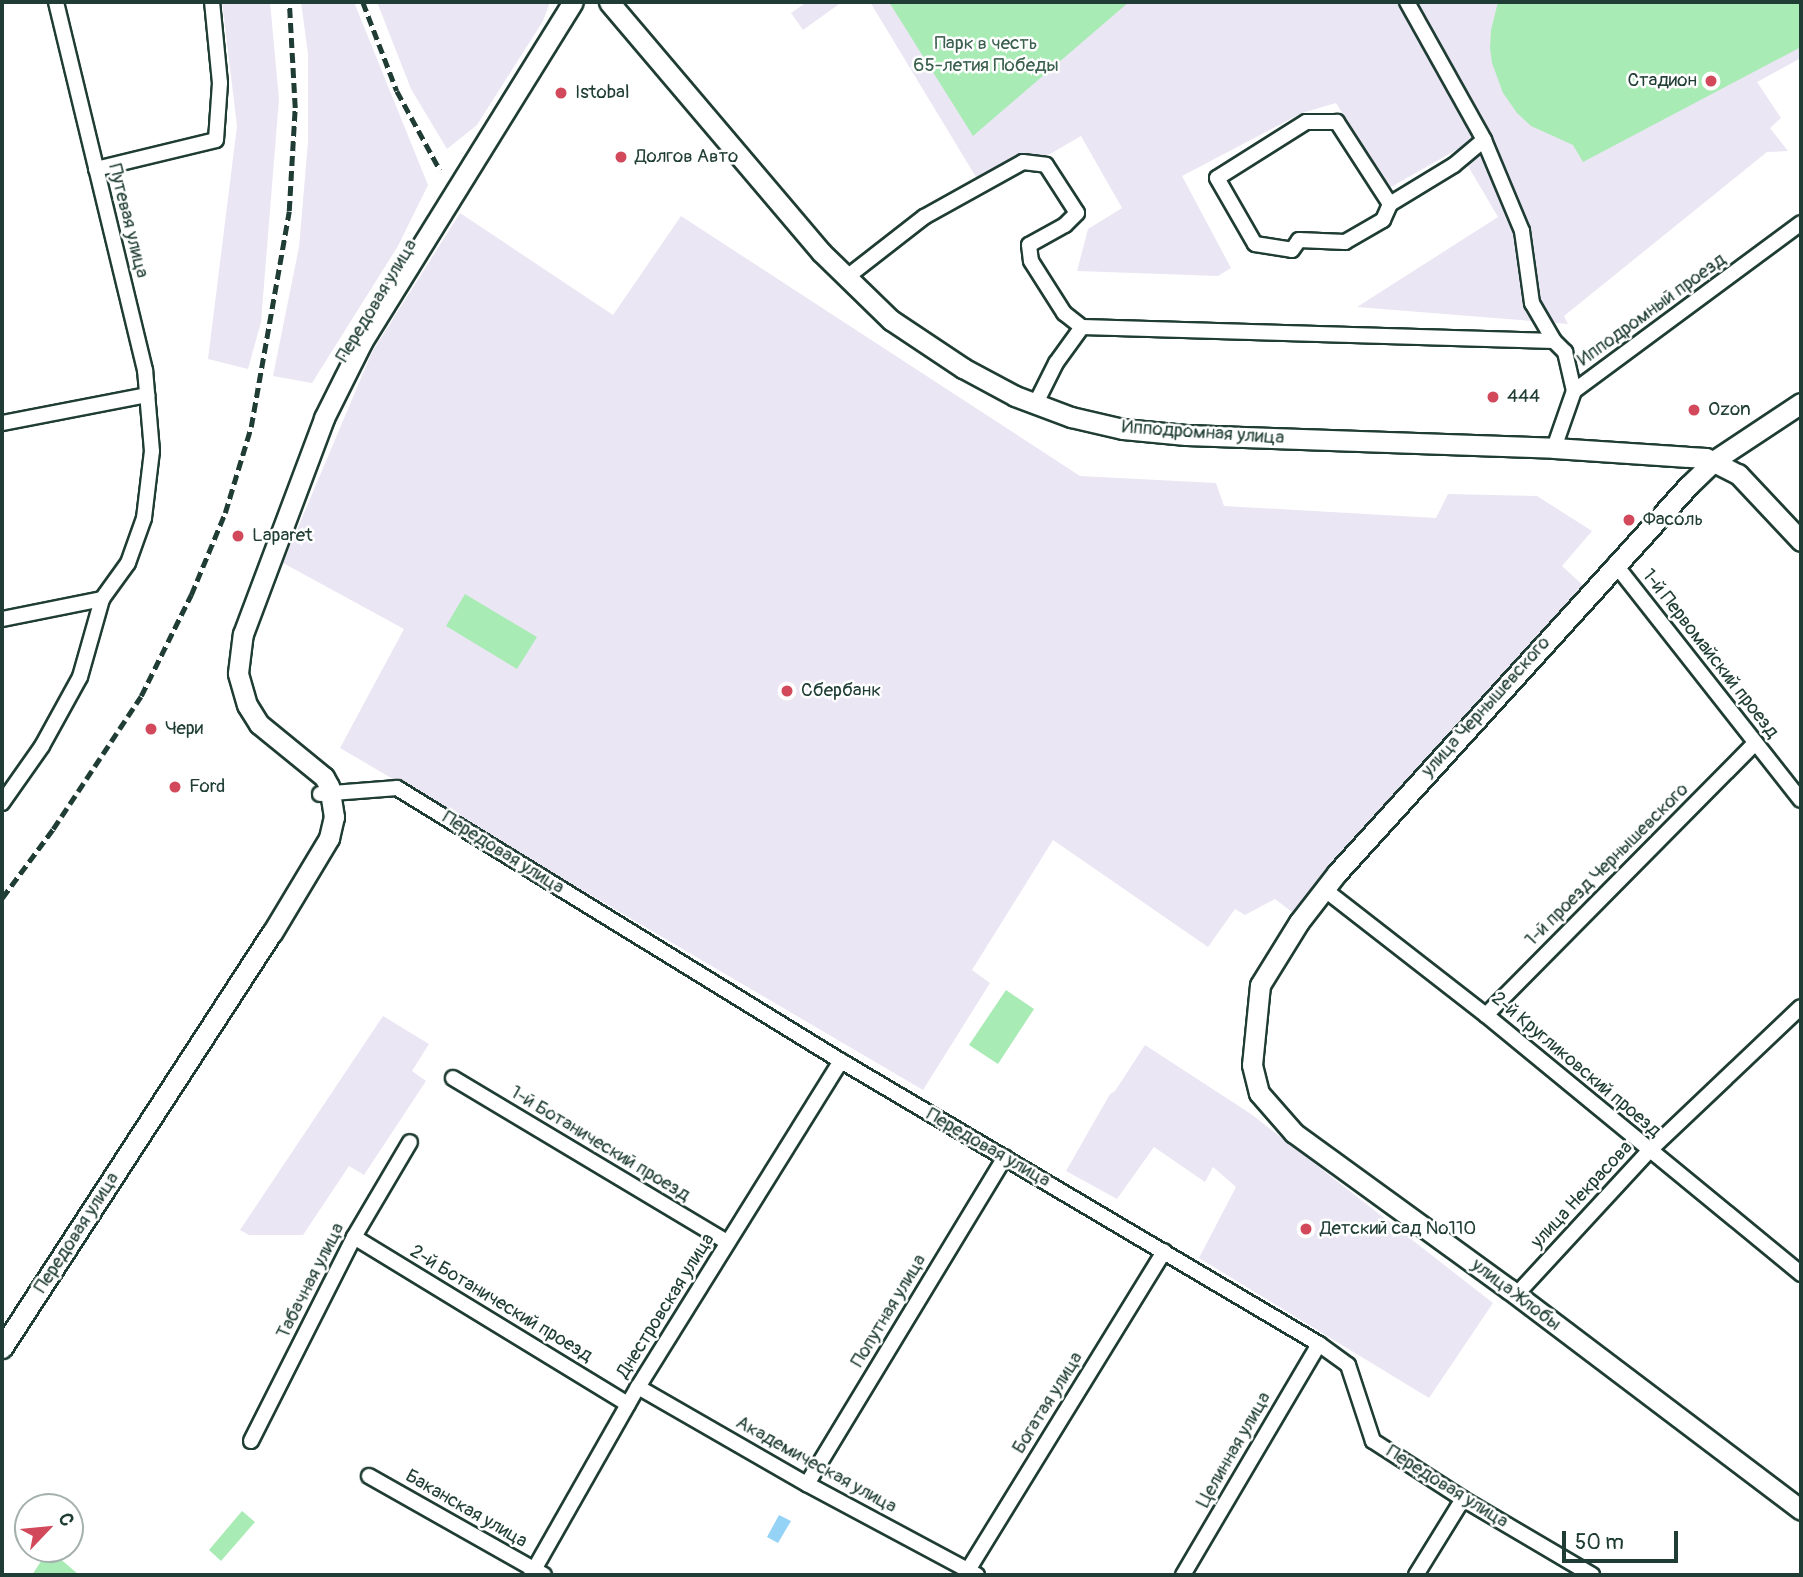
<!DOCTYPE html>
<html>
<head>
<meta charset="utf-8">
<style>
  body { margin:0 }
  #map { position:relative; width:1803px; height:1577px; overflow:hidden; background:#fff; font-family:Pangolin,sans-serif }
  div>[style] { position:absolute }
  .built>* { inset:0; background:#ebe6f4 }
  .green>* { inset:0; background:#a9ebb5 }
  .water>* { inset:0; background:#94d3f5 }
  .roads { filter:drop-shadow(2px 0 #1f3d34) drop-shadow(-2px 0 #1f3d34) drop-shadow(0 2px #1f3d34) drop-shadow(0 -2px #1f3d34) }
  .street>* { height:14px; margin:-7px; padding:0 7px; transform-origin:7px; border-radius:7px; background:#fff }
  .secondary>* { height:19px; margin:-9.5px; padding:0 9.5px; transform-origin:9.5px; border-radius:9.5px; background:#fff }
  .rail>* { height:4.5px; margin-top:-2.25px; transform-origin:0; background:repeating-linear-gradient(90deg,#1f3d34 0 10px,transparent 0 15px) }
  .dots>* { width:19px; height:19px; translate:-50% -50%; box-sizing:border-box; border:4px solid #fff; border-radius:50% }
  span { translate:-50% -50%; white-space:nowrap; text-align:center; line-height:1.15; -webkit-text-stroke:5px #fff; paint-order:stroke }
  .park-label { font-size:19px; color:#3b604e }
  .poi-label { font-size:19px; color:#1f3d34 }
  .right { translate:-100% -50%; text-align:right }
  .left { translate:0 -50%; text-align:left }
  .street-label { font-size:19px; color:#1f3d34 }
  .frame { position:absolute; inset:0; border:4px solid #1f3d34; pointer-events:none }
  .north { position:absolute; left:14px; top:1493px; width:70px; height:70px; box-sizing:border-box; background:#fff; border:2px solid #a5b1ae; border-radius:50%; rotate:64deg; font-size:19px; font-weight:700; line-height:28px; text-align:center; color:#1f3d34 }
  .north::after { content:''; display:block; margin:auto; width:24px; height:32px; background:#d1495b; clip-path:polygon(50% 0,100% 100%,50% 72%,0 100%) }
  .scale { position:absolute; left:1562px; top:1531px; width:116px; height:32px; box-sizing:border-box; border:4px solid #1f3d34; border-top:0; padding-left:9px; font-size:21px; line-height:24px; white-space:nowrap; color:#1f3d34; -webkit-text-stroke:5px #fff; paint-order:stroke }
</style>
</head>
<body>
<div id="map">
  <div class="built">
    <i style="clip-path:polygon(222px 2px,270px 2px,279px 99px,261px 322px,248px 369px,208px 359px,237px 126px)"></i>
    <i style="clip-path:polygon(301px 2px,354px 2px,428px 185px,398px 246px,312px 383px,273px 376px,299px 247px,308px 142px,308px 54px)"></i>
    <i style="clip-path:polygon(377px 2px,550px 2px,543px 21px,477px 125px,447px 149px,411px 89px)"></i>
    <i style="clip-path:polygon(807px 2px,842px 2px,803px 30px,791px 13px)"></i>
    <i style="clip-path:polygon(870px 2px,1801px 2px,1801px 58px,1757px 82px,1781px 118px,1770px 128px,1788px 151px,1767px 152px,1564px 316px,1568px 324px,1357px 307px,1498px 217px,1458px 149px,1389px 188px,1336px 103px,1302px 113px,1182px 176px,1231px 268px,1218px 276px,1077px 271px,1088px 229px,1122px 208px,1081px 136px,1050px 154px,1024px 160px,982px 187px)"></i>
    <i style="clip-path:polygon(460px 213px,613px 315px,681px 216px,1080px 476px,1216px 483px,1224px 506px,1436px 518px,1448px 494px,1537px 496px,1592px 531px,1562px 566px,1587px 589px,1296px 915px,1275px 899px,1245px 915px,1235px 909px,1208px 947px,1053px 840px,972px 970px,990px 983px,923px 1090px,340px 748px,404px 629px,283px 563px,372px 352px)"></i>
    <i style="clip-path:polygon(383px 1016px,429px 1044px,412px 1071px,426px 1081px,364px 1175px,349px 1166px,303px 1235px,249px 1235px,240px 1230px)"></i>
    <i style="clip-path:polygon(1145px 1045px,1251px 1114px,1493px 1303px,1429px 1398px,1199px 1258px,1236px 1187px,1213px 1167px,1205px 1182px,1154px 1147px,1117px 1199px,1066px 1171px,1110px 1094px,1115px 1091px)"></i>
  </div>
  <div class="green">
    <i style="clip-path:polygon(889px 2px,1129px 2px,973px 136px)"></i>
    <i style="clip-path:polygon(1498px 2px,1801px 2px,1801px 47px,1583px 162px,1573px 145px,1531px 126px,1517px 113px,1503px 93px,1492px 63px,1490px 48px,1491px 30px)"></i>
    <i style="clip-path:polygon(465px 594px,537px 637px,517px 669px,446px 626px)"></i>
    <i style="clip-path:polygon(1006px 990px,1034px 1009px,998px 1064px,969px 1045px)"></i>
    <i style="clip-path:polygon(242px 1511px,255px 1522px,221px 1561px,209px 1550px)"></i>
    <i style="clip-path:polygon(49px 1549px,79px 1575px,32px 1575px)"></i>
  </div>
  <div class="water">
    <i style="clip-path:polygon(779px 1515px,791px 1521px,778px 1543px,767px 1537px)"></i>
  </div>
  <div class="roads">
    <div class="street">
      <i style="left:1407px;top:2px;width:158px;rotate:60.8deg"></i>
      <i style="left:1484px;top:140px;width:99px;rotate:67.3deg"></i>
      <i style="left:1522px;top:231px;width:73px;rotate:82.1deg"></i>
      <i style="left:1532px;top:303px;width:44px;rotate:59.9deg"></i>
      <i style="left:96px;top:169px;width:123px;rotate:-13.6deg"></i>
      <i style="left:216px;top:140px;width:57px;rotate:-86deg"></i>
      <i style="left:220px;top:83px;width:81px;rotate:-95.6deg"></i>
      <i style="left:1390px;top:204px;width:98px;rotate:-122.9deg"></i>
      <i style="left:1337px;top:122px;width:31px;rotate:180deg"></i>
      <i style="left:1306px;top:122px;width:105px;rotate:147.8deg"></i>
      <i style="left:1217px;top:178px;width:76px;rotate:60.1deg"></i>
      <i style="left:1255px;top:244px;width:37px;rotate:9deg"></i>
      <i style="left:1292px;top:250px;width:12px;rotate:-55deg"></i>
      <i style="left:1299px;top:240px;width:46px;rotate:2.5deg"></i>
      <i style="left:1345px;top:242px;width:44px;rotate:-30.1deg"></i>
      <i style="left:1383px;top:220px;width:17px;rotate:-66deg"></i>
      <i style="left:1390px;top:204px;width:75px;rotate:-31.4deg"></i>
      <i style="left:1454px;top:165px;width:39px;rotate:-40deg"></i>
      <i style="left:847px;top:277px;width:98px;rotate:-37.9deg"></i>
      <i style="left:924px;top:217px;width:113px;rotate:-29.1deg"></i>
      <i style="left:1023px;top:162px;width:23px;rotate:7deg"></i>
      <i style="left:1046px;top:165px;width:57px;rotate:57.1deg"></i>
      <i style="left:1077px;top:213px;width:17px;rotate:135deg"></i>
      <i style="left:1065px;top:225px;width:41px;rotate:150.9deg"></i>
      <i style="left:1029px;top:245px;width:16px;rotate:83deg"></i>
      <i style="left:1031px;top:261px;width:62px;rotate:57.6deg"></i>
      <i style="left:1064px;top:313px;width:23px;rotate:38deg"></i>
      <i style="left:1035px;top:405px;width:47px;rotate:-63.4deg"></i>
      <i style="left:1056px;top:363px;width:44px;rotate:-54.2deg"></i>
      <i style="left:1082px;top:327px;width:472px;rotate:1.7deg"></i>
      <i style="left:1554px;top:341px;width:16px;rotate:45deg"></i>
      <i style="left:1565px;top:352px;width:40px;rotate:77deg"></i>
      <i style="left:2px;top:423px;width:148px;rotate:-10.9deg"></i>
      <i style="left:1554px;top:448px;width:60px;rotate:-70.7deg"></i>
      <i style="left:1574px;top:391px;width:282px;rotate:-36.5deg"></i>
      <i style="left:1615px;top:564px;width:300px;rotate:51.8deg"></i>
      <i style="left:2px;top:619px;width:102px;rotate:-11.3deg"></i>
      <i style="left:320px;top:794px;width:77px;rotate:-4.5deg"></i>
      <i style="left:397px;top:788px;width:521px;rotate:31.59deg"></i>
      <i style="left:841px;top:1061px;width:555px;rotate:30.63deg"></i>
      <i style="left:1319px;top:1344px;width:36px;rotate:36deg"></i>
      <i style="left:1348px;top:1365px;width:80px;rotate:71.8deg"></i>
      <i style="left:1373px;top:1441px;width:107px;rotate:32.8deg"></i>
      <i style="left:1463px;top:1499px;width:150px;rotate:30.5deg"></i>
      <i style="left:2px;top:803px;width:70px;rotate:-54.9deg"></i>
      <i style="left:42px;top:746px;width:79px;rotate:-61.2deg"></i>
      <i style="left:80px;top:677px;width:81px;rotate:-74.2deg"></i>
      <i style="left:102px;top:599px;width:44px;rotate:-54.2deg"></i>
      <i style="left:128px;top:563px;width:48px;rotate:-70.4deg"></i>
      <i style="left:144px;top:518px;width:67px;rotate:-83.2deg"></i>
      <i style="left:152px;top:451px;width:81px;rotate:-94.9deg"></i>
      <i style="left:145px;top:370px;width:379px;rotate:-103.6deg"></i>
      <i style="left:1324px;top:889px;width:205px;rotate:37.9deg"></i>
      <i style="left:1486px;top:1015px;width:408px;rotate:39.4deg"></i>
      <i style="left:1486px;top:1015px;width:383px;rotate:-45.3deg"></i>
      <i style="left:453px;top:1078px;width:319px;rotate:30.9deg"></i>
      <i style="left:354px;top:1237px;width:321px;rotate:31.4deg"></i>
      <i style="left:1516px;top:1295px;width:196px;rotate:-47.3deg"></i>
      <i style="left:1649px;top:1151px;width:209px;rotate:-43.5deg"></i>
      <i style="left:638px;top:1387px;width:195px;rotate:29.9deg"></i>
      <i style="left:807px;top:1484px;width:193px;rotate:28.2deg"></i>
      <i style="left:251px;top:1441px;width:229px;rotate:-63.2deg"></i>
      <i style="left:354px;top:1237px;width:110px;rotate:-59.5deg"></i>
      <i style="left:369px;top:1476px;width:201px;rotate:29.5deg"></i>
      <i style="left:807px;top:1484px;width:382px;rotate:-58.8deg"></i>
      <i style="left:531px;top:1575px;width:216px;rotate:-60.4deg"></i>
      <i style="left:638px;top:1387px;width:384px;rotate:-58.1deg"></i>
      <i style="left:965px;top:1575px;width:380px;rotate:-58.4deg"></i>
      <i style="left:1183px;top:1575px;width:268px;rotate:-59.5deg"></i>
      <i style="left:1416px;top:1575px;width:89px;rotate:-58.3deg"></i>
    </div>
    <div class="secondary">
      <i style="left:609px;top:2px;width:328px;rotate:49.7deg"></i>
      <i style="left:821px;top:252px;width:98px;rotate:44.2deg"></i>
      <i style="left:891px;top:320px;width:87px;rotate:33.7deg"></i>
      <i style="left:963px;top:368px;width:59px;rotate:28.3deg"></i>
      <i style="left:1015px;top:396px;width:60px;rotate:20.6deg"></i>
      <i style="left:1071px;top:417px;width:53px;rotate:13deg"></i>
      <i style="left:1123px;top:429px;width:63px;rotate:5.4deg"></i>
      <i style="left:1186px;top:435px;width:368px;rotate:2deg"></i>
      <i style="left:1554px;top:448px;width:152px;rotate:3.8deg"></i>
      <i style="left:1706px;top:458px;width:36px;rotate:27deg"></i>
      <i style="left:1738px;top:474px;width:92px;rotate:46.8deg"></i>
      <i style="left:1801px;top:403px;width:103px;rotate:146.5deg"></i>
      <i style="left:1715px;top:460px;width:36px;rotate:136deg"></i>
      <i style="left:1689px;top:485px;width:524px;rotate:132.21deg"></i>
      <i style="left:1337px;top:873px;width:62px;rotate:127.8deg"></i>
      <i style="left:1299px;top:922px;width:74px;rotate:121.8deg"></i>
      <i style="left:1260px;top:985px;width:80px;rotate:95.7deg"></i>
      <i style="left:1252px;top:1065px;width:29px;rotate:76deg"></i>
      <i style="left:1259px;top:1093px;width:53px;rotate:48.8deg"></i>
      <i style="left:1294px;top:1133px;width:266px;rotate:36deg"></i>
      <i style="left:1509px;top:1289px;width:366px;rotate:37.1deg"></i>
      <i style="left:2px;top:1348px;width:495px;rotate:-57deg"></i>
      <i style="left:272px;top:933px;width:111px;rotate:-59deg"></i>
      <i style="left:329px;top:838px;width:22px;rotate:-77deg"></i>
      <i style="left:334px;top:817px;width:31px;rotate:-99deg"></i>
      <i style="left:329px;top:786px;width:10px;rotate:-119deg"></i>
      <i style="left:324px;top:777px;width:84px;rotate:-140.8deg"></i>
      <i style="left:259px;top:724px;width:22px;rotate:-122deg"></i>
      <i style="left:247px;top:705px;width:33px;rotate:-106deg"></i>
      <i style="left:238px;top:673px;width:39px;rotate:-83deg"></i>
      <i style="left:243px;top:634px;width:231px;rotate:-69.4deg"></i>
      <i style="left:324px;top:418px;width:85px;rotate:-63.4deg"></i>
      <i style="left:362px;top:342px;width:400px;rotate:-58.2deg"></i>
    </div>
  </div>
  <div class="rail">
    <i style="left:363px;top:2px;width:95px;rotate:69.1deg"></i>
    <i style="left:397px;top:91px;width:90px;rotate:61.4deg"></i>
    <i style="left:2px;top:898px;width:86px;rotate:-53.5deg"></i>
    <i style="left:53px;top:829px;width:159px;rotate:-56.5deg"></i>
    <i style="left:141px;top:696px;width:113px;rotate:-63.7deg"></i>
    <i style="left:191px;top:595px;width:89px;rotate:-67.5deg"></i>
    <i style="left:225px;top:513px;width:90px;rotate:-73.2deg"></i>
    <i style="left:251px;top:427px;width:219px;rotate:-80deg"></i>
    <i style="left:289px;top:211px;width:103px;rotate:-86.7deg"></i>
    <i style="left:295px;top:108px;width:106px;rotate:-93.2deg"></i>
  </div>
  <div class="dots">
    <i style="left:1711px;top:81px;background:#d1495b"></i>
    <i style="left:561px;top:93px;background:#d1495b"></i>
    <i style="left:621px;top:157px;background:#d1495b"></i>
    <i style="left:1493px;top:397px;background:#d1495b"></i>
    <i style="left:1694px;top:410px;background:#d1495b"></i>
    <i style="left:1629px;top:520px;background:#d1495b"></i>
    <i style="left:238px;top:536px;background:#d1495b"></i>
    <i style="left:787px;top:691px;background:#d1495b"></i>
    <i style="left:151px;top:729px;background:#d1495b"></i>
    <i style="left:175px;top:787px;background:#d1495b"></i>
    <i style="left:1306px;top:1229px;background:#d1495b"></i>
  </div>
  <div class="park-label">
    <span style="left:986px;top:55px">Парк в честь<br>65-летия Победы</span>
  </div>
  <div class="poi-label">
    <span class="right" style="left:1697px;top:81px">Стадион</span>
    <span class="left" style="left:575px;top:93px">Istobal</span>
    <span class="left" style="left:635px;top:157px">Долгов Авто</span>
    <span class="left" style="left:1507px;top:397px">444</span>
    <span class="left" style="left:1708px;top:410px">Ozon</span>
    <span class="left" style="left:1643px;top:520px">Фасоль</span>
    <span class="left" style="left:252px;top:536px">Laparet</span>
    <span class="left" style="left:801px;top:691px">Сбербанк</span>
    <span class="left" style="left:165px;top:729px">Чери</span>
    <span class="left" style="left:189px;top:787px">Ford</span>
    <span class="left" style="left:1320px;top:1229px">Детский сад №110</span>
  </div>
  <div class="street-label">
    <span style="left:128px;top:221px;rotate:76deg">Путевая улица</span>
    <span style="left:377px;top:301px;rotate:-59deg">Передовая улица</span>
    <span style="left:1652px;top:310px;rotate:-36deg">Ипподромный проезд</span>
    <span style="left:1203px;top:433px;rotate:4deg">Ипподромная улица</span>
    <span style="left:1710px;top:654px;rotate:52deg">1-й Первомайский проезд</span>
    <span style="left:1486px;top:707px;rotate:-48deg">улица Чернышевского</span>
    <span style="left:503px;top:853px;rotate:32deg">Передовая улица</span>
    <span style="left:1607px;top:865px;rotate:-45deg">1-й проезд Чернышевского</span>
    <span style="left:1576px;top:1065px;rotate:40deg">2-й Кругликовский проезд</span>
    <span style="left:600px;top:1144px;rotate:31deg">1-й Ботанический проезд</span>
    <span style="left:988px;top:1148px;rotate:30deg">Передовая улица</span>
    <span style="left:1582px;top:1195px;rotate:-47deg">улица Некрасова</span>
    <span style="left:77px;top:1233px;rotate:-57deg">Передовая улица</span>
    <span style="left:311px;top:1281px;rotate:-63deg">Табачная улица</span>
    <span style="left:1516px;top:1295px;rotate:37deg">улица Жлобы</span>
    <span style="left:501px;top:1304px;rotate:31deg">2-й Ботанический проезд</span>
    <span style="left:666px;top:1306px;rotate:-58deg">Днестровская улица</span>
    <span style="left:889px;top:1311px;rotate:-59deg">Попутная улица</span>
    <span style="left:1048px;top:1403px;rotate:-58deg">Богатая улица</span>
    <span style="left:1234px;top:1450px;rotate:-60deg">Целинная улица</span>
    <span style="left:816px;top:1465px;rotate:29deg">Академическая улица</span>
    <span style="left:1447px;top:1487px;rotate:32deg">Передовая улица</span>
    <span style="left:466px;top:1509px;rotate:30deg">Баканская улица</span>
  </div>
  <div class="frame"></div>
  <div class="north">С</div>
  <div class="scale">50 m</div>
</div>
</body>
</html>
